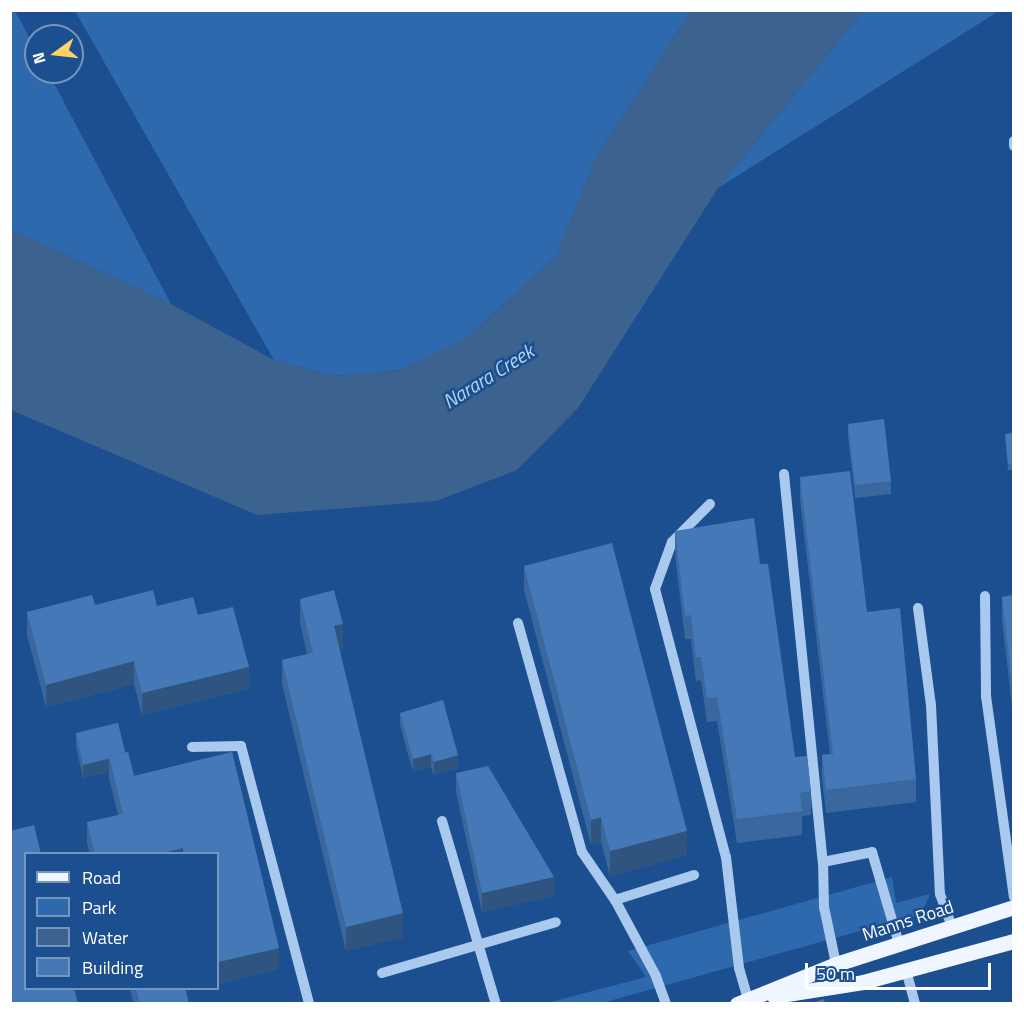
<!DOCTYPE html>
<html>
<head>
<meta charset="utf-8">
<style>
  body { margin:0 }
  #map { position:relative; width:1024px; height:1014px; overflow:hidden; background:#1b4f8f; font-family:"Titillium Web",sans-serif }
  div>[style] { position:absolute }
  .green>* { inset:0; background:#2e69ad }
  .water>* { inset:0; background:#3c6290 }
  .minor>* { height:10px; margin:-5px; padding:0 5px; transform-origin:5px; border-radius:5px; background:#a9c9ee }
  .major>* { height:15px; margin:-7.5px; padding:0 7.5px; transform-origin:7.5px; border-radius:7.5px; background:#f0f6ff }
  .wall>* { inset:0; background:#3a679d }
  .shaded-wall>* { inset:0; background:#305480 }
  .building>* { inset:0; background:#4478b7 }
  span { translate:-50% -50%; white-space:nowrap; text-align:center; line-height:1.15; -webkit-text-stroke:5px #1b4f8f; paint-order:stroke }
  .street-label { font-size:18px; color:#fff }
  .water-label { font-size:20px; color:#b5d3f5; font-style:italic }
  .frame { position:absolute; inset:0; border:12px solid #fff; pointer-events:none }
  .legend { position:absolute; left:24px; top:852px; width:195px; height:138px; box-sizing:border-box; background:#1b4f8f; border:2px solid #7695bc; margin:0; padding:8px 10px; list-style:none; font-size:18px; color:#fff }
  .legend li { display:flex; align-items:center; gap:12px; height:30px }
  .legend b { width:30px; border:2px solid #7695bc }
  .north { position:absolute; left:24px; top:24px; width:60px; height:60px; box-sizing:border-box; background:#1b4f8f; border:2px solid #7695bc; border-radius:50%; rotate:255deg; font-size:16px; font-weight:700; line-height:24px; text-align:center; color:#fff }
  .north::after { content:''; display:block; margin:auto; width:21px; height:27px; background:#ffd166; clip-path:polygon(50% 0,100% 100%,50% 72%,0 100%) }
  .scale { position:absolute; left:805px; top:963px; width:186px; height:27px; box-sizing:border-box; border:3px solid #fff; border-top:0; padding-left:8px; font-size:18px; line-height:21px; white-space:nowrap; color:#fff; -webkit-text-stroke:4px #1b4f8f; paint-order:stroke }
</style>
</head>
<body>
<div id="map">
  <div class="green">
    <i style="clip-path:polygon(10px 11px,15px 11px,36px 50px,36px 72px,48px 72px,171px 304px,11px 229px)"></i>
    <i style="clip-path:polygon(75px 11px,691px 11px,596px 157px,557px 255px,468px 337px,400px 370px,334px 376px,274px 360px)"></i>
    <i style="clip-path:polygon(863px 11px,999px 11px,718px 188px)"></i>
    <i style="clip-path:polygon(892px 877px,896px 903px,930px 894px,921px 914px,602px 1003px,543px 1004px,646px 977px,628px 951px)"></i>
  </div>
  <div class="water">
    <i style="clip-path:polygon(691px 11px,863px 11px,718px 188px,578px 408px,517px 470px,436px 501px,257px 515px,11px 410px,11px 229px,171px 304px,274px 360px,334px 376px,400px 370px,468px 337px,557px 255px,596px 157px)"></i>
  </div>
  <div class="minor">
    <i style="left:1014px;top:141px;width:5px;rotate:90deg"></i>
    <i style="left:784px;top:474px;width:390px;rotate:84.3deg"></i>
    <i style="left:823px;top:862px;width:45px;rotate:88.7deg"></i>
    <i style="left:824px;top:907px;width:58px;rotate:78.1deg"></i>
    <i style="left:710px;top:504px;width:54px;rotate:135deg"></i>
    <i style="left:672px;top:542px;width:50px;rotate:109.9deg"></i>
    <i style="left:655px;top:589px;width:277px;rotate:75.2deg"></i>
    <i style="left:726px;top:857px;width:112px;rotate:83.3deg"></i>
    <i style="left:739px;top:968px;width:33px;rotate:74deg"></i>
    <i style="left:985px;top:596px;width:100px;rotate:89.4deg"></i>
    <i style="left:986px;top:696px;width:203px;rotate:82.1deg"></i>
    <i style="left:918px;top:608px;width:98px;rotate:82.4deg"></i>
    <i style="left:931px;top:705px;width:189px;rotate:87.3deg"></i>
    <i style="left:940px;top:894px;width:35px;rotate:70deg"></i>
    <i style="left:518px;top:623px;width:238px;rotate:74.4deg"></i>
    <i style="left:582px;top:852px;width:58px;rotate:55.5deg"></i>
    <i style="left:192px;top:747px;width:49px;rotate:-1.2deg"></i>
    <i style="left:241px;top:746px;width:267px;rotate:75.2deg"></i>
    <i style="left:442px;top:821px;width:191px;rotate:73.6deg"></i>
    <i style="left:823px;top:862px;width:50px;rotate:-11.5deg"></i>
    <i style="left:872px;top:852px;width:96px;rotate:73.6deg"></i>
    <i style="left:906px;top:970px;width:35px;rotate:75deg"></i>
    <i style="left:382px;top:973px;width:181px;rotate:-16.3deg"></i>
    <i style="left:666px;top:1004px;width:30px;rotate:-110deg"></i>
    <i style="left:656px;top:976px;width:86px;rotate:-118.3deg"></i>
    <i style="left:615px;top:900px;width:83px;rotate:-17.6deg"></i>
  </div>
  <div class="major">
    <i style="left:774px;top:996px;width:90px;rotate:-8.9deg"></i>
    <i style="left:863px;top:982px;width:156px;rotate:-15.2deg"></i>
    <i style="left:737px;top:1004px;width:107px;rotate:-22deg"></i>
    <i style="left:836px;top:964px;width:187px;rotate:-17.8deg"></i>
  </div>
  <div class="wall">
    <i style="clip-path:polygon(848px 424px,891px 481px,891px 494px,855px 498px,848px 437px)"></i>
    <i style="clip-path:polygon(1014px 433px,1014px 470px,1008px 470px,1005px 434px)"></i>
    <i style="clip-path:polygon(800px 477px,867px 612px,916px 779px,916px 802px,826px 813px,822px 778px,822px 755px,830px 754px,800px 500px)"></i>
    <i style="clip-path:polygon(675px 531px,760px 564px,795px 757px,811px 791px,811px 815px,802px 816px,802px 835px,737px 843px,717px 721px,707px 722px,701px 680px,696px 681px,691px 639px,685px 639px,675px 555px)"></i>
    <i style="clip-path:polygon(524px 566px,687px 855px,610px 876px,601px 842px,591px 845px,524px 590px)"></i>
    <i style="clip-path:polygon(1014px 595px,1014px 723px,1002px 621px,1002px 597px)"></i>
    <i style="clip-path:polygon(300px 599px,343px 648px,339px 649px,403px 937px,346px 951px,282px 684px,282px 660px,307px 654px,300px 623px)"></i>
    <i style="clip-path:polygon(95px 605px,157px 606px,198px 615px,249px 689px,142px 715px,134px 684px,46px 707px,27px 635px,27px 612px)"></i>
    <i style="clip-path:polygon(400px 713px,458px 768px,434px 775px,431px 767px,413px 772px,400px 725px)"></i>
    <i style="clip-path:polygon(118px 723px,125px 752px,128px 752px,134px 776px,232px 752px,279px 948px,279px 969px,218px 984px,218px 854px,90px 854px,87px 844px,87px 822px,118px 815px,109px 778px,109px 772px,83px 778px,76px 746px,76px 733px)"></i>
    <i style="clip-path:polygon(456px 773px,554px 896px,482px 912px,456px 792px)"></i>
    <i style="clip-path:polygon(129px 988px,198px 988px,186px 991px,189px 1004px,134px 1004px)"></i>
  </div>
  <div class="shaded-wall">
    <i style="clip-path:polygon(343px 624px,343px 648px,334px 650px,334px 626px)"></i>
    <i style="clip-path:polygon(134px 661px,134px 684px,46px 707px,46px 685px)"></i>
    <i style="clip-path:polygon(249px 667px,249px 689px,142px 715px,142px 693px)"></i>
    <i style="clip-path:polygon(431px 754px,431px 767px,413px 772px,413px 759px)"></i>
    <i style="clip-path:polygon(458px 755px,458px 768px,434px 775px,434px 762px)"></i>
    <i style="clip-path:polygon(109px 759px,109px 772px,83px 778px,83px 765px)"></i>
    <i style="clip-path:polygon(601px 817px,601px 842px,591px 845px,591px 820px)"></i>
    <i style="clip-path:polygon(687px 831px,687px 855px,610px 876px,610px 851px)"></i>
    <i style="clip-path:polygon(183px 848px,183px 854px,159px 854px)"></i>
    <i style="clip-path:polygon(554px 877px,554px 896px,482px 912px,482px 893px)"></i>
    <i style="clip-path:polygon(403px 913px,403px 937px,346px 951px,346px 927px)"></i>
    <i style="clip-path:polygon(279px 948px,279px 969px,218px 984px,218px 962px)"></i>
    <i style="clip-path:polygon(180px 988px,198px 988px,180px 993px)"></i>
  </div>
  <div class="building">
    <i style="clip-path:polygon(884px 419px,891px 481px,855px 485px,848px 424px)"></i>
    <i style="clip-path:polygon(1014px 433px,1014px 463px,1008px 464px,1005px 434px)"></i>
    <i style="clip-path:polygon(850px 471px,867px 612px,900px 608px,916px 779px,826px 790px,822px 755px,833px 754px,800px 477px)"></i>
    <i style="clip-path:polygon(754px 518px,760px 564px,768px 564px,795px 757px,807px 756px,811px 791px,800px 793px,802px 811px,737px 819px,717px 697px,707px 698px,701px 657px,696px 657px,691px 615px,685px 616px,675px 531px)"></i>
    <i style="clip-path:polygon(612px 543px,687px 831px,610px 851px,601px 817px,591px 820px,524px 566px)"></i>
    <i style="clip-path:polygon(153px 590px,157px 606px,193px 597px,198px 615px,233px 607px,249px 667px,142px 693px,134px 661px,46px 685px,27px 612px,92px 595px,95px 605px)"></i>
    <i style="clip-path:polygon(334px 590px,343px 624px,334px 626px,403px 913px,346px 927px,282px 660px,313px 653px,300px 599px)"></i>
    <i style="clip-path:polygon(1014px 595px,1014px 699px,1002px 597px)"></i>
    <i style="clip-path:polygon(443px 700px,458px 755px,434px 762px,431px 754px,413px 759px,400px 713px)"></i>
    <i style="clip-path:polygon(118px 723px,125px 752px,109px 756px,110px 758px,83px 765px,76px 733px)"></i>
    <i style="clip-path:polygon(128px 752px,134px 776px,232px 752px,279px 948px,218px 962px,218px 854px,184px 854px,183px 848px,159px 854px,95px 854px,87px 822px,123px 814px,109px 756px)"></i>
    <i style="clip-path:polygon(488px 766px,554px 877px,482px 893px,456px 773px)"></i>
    <i style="clip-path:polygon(34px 825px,41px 854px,26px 854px,26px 988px,74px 988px,78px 1004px,12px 1004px,10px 999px,10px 831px)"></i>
    <i style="clip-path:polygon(136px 988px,185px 988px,189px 1004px,140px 1004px)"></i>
    <i style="clip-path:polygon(824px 999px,825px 1004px,809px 1004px)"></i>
  </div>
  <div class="street-label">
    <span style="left:908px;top:921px;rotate:-18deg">Manns Road</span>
  </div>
  <div class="water-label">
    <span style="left:488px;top:376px;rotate:-32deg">Narara Creek</span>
  </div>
  <div class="frame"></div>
  <ul class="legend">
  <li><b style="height:8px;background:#f0f6ff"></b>Road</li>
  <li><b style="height:16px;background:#2e69ad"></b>Park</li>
  <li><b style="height:16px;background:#3c6290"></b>Water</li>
  <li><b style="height:16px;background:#4478b7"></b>Building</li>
  </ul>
  <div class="north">N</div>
  <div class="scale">50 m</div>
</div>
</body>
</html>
